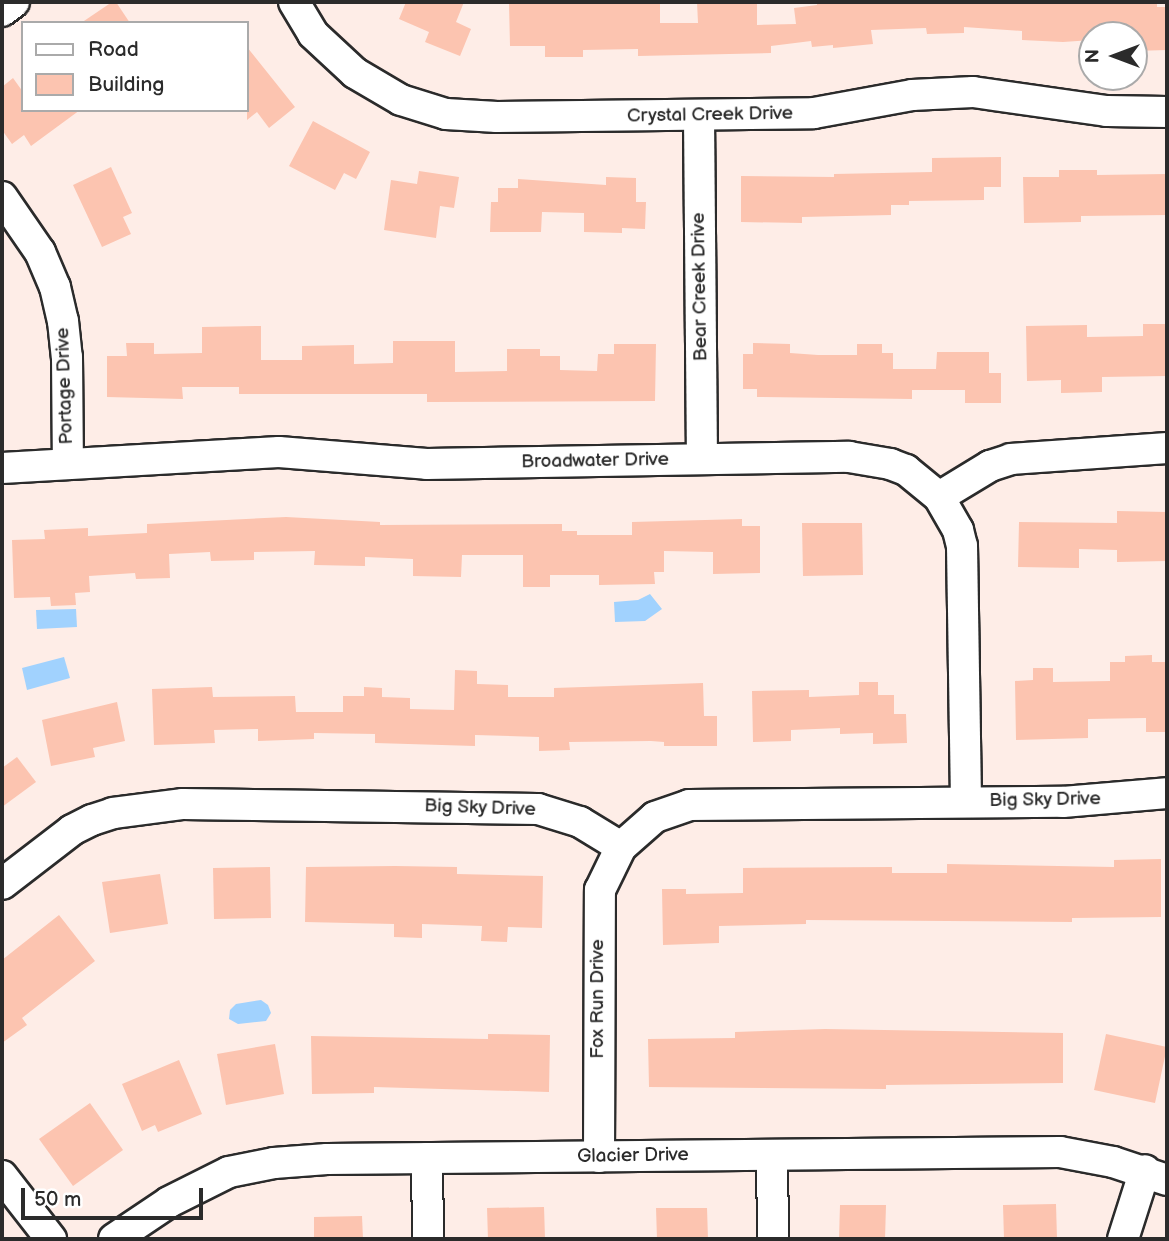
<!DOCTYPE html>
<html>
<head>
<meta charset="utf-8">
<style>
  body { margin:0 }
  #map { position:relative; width:1169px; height:1241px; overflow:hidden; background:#feede7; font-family:"Balsamiq Sans",sans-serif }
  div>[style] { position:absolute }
  .water>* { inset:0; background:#a1d2fe }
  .building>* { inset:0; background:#fcc4b0 }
  .roads { filter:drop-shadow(2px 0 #2b2b2b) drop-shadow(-2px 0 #2b2b2b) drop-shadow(0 2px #2b2b2b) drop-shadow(0 -2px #2b2b2b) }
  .minor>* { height:30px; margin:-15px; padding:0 15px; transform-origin:15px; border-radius:15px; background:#fff }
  span { translate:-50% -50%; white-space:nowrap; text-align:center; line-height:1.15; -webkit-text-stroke:5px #fff; paint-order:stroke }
  .street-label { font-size:19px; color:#2b2b2b }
  .frame { position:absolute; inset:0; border:4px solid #2b2b2b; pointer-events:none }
  .legend { position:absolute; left:21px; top:21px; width:228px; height:91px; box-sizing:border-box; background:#fff; border:2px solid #aaa; margin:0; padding:9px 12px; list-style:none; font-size:21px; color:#2b2b2b }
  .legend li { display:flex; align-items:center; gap:14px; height:35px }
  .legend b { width:35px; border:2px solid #aaa }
  .north { position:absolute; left:1078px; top:21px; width:70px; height:70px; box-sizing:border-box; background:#fff; border:2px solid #aaa; border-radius:50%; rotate:270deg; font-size:19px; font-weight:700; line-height:28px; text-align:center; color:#2b2b2b }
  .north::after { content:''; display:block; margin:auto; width:24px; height:32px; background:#2b2b2b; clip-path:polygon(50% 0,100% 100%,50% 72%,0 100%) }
  .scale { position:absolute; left:21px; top:1188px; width:182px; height:32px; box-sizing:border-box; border:4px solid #2b2b2b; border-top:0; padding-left:9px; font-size:21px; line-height:24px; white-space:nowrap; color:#2b2b2b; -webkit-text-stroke:5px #fff; paint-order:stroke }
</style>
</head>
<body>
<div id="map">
  <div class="water">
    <i style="clip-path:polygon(650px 594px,662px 609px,645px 621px,615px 622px,614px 602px,638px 600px)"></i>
    <i style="clip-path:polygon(76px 609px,77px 627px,37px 629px,36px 610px)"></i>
    <i style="clip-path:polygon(64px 657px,70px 678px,27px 690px,22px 668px)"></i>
    <i style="clip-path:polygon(261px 1000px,268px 1005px,271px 1013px,266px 1021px,238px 1024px,229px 1019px,230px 1010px,236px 1004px)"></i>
  </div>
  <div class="building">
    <i style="clip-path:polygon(112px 2px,116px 2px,130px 23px,81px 23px)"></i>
    <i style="clip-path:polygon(406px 2px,464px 2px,456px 22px,471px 29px,460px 56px,425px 42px,429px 32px,399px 19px)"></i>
    <i style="clip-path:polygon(545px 2px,660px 2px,660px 23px,698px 23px,697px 2px,757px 2px,757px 25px,796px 24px,794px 8px,817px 5px,817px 2px,1157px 2px,1157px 7px,1167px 7px,1167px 50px,1134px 51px,1134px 35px,1092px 35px,1092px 40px,1063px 42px,1022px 40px,1022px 31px,964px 27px,964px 33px,927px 34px,926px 28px,871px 30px,873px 44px,833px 48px,833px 45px,812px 47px,811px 41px,771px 46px,771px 53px,638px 56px,638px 49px,583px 50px,583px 57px,545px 57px,545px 46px,510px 46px,509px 4px)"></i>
    <i style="clip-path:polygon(247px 47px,295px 107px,269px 128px,257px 112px,247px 120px)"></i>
    <i style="clip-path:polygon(13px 78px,23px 92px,23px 110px,80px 110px,31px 146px,24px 135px,12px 144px,2px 130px,2px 87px)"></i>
    <i style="clip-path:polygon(313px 121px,370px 152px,356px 179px,344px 173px,335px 190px,289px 166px)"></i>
    <i style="clip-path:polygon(1001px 157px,1001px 187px,984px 187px,984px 200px,909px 201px,909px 205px,891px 205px,891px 215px,802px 217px,802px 223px,741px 222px,741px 176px,834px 177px,834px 174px,932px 172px,932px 158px)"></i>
    <i style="clip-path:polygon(111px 167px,132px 213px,123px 217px,131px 234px,102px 247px,73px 185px)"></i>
    <i style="clip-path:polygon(1059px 170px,1097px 170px,1097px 175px,1167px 174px,1167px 215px,1081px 216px,1081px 222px,1024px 223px,1023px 177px,1059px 177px)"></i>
    <i style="clip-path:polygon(419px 171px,459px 177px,454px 208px,440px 206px,436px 238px,384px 230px,391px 180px,417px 184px)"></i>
    <i style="clip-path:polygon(606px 177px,636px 178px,636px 202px,646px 202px,645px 229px,622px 228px,622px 233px,584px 232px,584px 213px,542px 212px,541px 232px,490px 232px,491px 202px,498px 202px,498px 188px,518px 188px,518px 179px,606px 185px)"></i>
    <i style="clip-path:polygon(1143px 324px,1167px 324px,1167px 376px,1102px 377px,1102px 392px,1061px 393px,1061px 380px,1027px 381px,1026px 326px,1087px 325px,1087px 337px,1143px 336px)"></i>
    <i style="clip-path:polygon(261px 326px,261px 360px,302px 360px,302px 346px,354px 345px,354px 364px,393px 363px,393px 341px,455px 341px,455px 372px,507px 371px,507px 349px,540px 349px,540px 356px,560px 356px,560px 370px,597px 371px,598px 354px,614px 354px,614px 344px,656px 344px,655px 401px,427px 402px,427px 394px,239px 394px,239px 387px,182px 387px,183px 399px,107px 397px,107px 356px,127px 356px,126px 343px,154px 343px,154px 354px,202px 353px,202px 327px)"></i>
    <i style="clip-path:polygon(753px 343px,790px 344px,790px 353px,818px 355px,857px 355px,857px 344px,882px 344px,882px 353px,893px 353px,893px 369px,936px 369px,937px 352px,989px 352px,989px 373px,1001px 373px,1001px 403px,965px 403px,965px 390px,912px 390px,912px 399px,757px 397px,757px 389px,743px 389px,743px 354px,753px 354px)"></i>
    <i style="clip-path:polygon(1117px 511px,1167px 512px,1167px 561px,1117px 562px,1117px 550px,1079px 549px,1079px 568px,1018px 567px,1019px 522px,1117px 523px)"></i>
    <i style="clip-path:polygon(286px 517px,380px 522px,380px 525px,562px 524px,562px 531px,577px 531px,577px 535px,632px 535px,632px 522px,742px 519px,742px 526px,760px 526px,760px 573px,713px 574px,713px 552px,664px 551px,664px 572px,654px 572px,655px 584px,599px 585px,599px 575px,550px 575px,550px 587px,523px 587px,523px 555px,462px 555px,461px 577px,413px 576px,413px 559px,365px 557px,365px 566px,314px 565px,315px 551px,254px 552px,254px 560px,211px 561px,210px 552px,169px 554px,170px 578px,136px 579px,135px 573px,89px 576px,90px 592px,75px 593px,76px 605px,51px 606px,50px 597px,14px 598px,12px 540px,45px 539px,44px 530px,88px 528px,88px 536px,147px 533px,147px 524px)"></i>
    <i style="clip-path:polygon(802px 523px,862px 523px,863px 575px,803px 576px)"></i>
    <i style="clip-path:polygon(1152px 655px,1152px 662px,1167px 662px,1167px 732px,1146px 732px,1146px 718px,1088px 719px,1088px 738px,1016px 740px,1015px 681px,1033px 680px,1033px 668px,1053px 668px,1053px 682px,1110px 681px,1110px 662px,1125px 662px,1125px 656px)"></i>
    <i style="clip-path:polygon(455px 670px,477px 671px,477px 684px,508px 685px,508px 697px,554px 697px,554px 688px,703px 683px,704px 716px,717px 716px,717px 746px,664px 746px,664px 742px,651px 741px,569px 742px,570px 750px,539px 751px,539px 737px,475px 735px,475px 746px,375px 743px,375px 734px,314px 733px,314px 739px,258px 741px,258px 729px,214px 730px,215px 743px,154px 745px,152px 689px,212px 687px,213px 697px,295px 696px,296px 712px,343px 712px,343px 696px,364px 696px,364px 687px,382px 688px,382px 697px,410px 698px,410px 709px,454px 710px)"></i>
    <i style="clip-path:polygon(859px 682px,878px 682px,878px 695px,894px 695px,894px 714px,906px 714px,907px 743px,873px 744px,873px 733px,840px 734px,840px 728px,791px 730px,791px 741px,753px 742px,752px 691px,809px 690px,809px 697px,859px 695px)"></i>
    <i style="clip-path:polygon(117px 702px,125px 741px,93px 748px,95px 757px,51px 766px,42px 720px)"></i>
    <i style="clip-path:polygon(17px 757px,36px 782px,2px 807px,2px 768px)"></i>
    <i style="clip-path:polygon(1161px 859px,1161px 917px,1072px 918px,1072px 922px,806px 920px,806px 924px,719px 926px,719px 943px,663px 945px,662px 889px,686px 889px,686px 894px,743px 893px,743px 868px,892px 867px,892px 873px,947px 873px,947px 864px,1114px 867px,1114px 860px)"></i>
    <i style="clip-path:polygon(395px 866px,457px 867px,457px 874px,543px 876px,542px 928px,508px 927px,507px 942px,481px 941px,482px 926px,422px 924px,422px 938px,394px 937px,394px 924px,305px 922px,306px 867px)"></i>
    <i style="clip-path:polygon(270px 867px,271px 918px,214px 919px,213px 868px)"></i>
    <i style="clip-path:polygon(160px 874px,168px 924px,110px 933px,102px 882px)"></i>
    <i style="clip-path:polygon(59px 915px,95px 961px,22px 1018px,27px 1025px,2px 1043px,2px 960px)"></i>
    <i style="clip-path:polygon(825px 1029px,1063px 1033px,1063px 1083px,886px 1085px,886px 1089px,649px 1087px,648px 1039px,735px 1038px,735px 1032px)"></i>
    <i style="clip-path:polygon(488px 1034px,550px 1035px,549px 1092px,374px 1087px,374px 1093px,312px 1094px,311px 1036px,488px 1039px)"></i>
    <i style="clip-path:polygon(1106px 1034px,1167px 1047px,1155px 1103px,1094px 1090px)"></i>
    <i style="clip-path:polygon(275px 1044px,284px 1094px,226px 1105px,217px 1054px)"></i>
    <i style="clip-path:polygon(179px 1060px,202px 1114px,158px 1132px,155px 1125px,142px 1131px,122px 1084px)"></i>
    <i style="clip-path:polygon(90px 1103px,123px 1150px,73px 1186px,39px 1139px)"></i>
    <i style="clip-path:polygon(1056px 1204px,1057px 1239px,1004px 1239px,1003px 1205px)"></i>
    <i style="clip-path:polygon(840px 1205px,886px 1205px,885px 1239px,839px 1239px)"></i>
    <i style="clip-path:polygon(544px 1207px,545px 1239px,488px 1239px,487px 1208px)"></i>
    <i style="clip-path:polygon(656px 1208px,707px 1208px,708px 1239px,657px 1239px)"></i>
    <i style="clip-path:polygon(362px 1216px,363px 1239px,314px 1239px,314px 1217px)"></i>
  </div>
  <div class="roads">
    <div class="minor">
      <i style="left:294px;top:2px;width:37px;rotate:59deg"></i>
      <i style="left:313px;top:34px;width:57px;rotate:42.9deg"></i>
      <i style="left:355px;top:73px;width:53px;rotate:30.4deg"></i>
      <i style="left:401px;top:100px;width:47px;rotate:17.3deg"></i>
      <i style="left:446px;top:114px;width:51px;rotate:3.4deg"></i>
      <i style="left:497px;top:117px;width:317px;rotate:-0.7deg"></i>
      <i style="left:814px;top:113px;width:100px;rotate:-10.4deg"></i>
      <i style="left:912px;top:95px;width:61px;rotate:-2.8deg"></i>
      <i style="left:973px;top:92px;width:135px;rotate:8.1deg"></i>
      <i style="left:1107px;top:111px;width:60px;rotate:1deg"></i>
      <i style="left:2px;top:11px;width:15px;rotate:-37deg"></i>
      <i style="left:699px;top:116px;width:342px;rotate:89.5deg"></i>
      <i style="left:2px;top:197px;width:67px;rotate:55.4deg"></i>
      <i style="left:40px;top:252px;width:38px;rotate:67deg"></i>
      <i style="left:55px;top:287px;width:35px;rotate:77deg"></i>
      <i style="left:63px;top:321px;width:36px;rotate:84deg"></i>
      <i style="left:67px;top:357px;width:107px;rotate:89.5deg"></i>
      <i style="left:2px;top:468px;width:277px;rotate:-3.3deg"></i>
      <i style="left:279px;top:452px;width:148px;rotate:4.6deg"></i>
      <i style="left:427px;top:464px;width:422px;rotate:-1deg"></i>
      <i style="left:849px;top:457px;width:42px;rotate:9.7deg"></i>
      <i style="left:890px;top:464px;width:17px;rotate:21deg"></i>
      <i style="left:906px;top:470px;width:43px;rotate:39.3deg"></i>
      <i style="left:939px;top:497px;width:38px;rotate:60deg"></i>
      <i style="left:958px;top:530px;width:16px;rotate:76deg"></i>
      <i style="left:962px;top:546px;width:255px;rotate:89.1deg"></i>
      <i style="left:939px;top:497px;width:60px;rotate:-31.3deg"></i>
      <i style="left:990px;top:466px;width:22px;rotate:-18deg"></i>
      <i style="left:1011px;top:459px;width:156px;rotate:-4deg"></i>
      <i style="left:2px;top:884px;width:88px;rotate:-37.6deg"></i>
      <i style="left:72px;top:830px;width:22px;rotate:-27deg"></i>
      <i style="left:92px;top:820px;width:22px;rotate:-18deg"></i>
      <i style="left:113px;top:813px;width:71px;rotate:-7.3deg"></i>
      <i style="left:183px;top:804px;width:355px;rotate:0.8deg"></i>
      <i style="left:538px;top:809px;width:44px;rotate:17.2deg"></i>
      <i style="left:580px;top:822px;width:48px;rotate:31.4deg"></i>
      <i style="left:772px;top:1155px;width:84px;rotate:89.3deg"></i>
      <i style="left:599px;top:1157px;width:267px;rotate:-89.8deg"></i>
      <i style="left:600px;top:890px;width:48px;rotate:-64deg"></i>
      <i style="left:621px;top:847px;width:45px;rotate:-41.4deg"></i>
      <i style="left:655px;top:817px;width:36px;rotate:-19deg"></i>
      <i style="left:689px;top:805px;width:374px;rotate:-0.5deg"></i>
      <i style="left:1063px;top:802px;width:104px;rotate:-4.9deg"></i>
      <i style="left:427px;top:1158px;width:81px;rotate:89.3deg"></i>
      <i style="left:2px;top:1176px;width:80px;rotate:52.1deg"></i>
      <i style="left:114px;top:1239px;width:66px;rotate:-33.9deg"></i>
      <i style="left:169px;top:1202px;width:67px;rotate:-26.6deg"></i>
      <i style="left:229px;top:1172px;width:46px;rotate:-11.3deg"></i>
      <i style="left:274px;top:1163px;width:53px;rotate:-4.3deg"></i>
      <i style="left:327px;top:1159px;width:733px;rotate:-0.55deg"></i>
      <i style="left:1060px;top:1152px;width:54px;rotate:10.7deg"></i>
      <i style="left:1113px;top:1162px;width:57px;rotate:18.4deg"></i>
      <i style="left:1123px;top:1239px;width:72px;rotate:-72.3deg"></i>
    </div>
  </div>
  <div class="street-label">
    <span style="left:710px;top:115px;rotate:-1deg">Crystal Creek Drive</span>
    <span style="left:700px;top:287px;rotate:-91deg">Bear Creek Drive</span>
    <span style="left:65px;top:386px;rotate:-92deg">Portage Drive</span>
    <span style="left:595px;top:461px;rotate:-1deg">Broadwater Drive</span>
    <span style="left:1045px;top:800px;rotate:-1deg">Big Sky Drive</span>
    <span style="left:480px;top:808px;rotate:2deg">Big Sky Drive</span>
    <span style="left:598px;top:999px;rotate:-90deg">Fox Run Drive</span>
    <span style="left:633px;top:1156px;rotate:-1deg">Glacier Drive</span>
  </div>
  <div class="frame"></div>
  <ul class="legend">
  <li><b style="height:9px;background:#fff"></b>Road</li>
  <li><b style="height:19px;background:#fcc4b0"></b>Building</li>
  </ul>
  <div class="north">N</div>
  <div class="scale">50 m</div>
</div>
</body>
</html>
